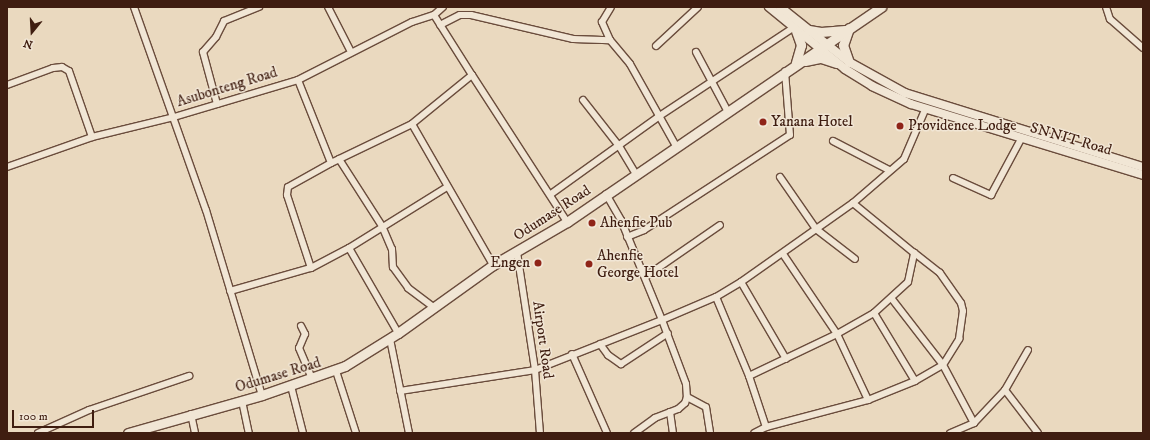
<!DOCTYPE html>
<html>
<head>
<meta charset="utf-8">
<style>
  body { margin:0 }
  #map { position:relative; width:1150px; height:440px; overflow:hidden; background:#ead9bf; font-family:"IM FELL DW Pica",serif }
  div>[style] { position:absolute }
  .roads { filter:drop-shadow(1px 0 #6a4c3c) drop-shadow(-1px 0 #6a4c3c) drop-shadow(0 1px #6a4c3c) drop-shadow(0 -1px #6a4c3c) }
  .minor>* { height:6px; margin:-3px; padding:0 3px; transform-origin:3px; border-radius:3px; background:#f1e6d5 }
  .tertiary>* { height:8px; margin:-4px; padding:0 4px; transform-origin:4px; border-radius:4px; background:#f1e6d5 }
  .secondary>* { height:9px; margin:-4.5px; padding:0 4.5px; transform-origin:4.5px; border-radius:4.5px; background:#f1e6d5 }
  .dots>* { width:11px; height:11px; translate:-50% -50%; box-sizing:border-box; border:2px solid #f1e6d5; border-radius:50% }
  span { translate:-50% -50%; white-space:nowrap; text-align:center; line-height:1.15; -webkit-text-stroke:3px #f1e6d5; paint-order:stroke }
  .street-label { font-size:15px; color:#3f1d10 }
  .poi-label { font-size:15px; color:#3f1d10 }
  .left { translate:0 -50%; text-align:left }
  .right { translate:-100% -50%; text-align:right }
  .frame { position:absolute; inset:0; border:8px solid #3f1d10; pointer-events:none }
  .north { position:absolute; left:12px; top:12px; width:40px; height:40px; -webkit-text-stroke:3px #f1e6d5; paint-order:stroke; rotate:198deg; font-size:11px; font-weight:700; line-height:16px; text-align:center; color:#3f1d10 }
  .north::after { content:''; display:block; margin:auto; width:14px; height:18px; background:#3f1d10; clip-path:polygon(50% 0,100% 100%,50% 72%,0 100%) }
  .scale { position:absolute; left:12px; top:410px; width:82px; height:18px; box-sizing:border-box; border:2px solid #3f1d10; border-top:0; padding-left:5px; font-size:12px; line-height:14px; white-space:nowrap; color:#3f1d10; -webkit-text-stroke:3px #f1e6d5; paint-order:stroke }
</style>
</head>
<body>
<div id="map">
  <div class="roads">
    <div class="minor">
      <i style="left:134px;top:7px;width:215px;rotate:70.5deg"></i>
      <i style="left:206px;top:210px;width:193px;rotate:73.2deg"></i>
      <i style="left:328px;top:7px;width:51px;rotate:62.9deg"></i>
      <i style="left:1106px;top:7px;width:13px;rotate:72deg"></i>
      <i style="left:1110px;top:19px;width:44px;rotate:41.3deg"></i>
      <i style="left:434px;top:15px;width:71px;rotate:57.7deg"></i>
      <i style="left:472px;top:75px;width:77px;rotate:140.8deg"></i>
      <i style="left:412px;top:124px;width:163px;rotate:60.1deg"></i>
      <i style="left:440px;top:25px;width:22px;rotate:-27deg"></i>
      <i style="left:460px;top:15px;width:11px"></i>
      <i style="left:471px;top:15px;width:105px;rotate:13.2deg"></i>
      <i style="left:573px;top:39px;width:37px;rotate:2deg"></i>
      <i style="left:610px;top:40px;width:31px;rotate:50deg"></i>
      <i style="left:630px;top:64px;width:94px;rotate:60.7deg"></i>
      <i style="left:610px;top:40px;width:20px;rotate:-114deg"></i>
      <i style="left:602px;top:22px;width:17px;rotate:-59deg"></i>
      <i style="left:656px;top:46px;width:57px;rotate:-42.9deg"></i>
      <i style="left:696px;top:52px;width:68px;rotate:61.9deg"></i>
      <i style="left:472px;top:75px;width:175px;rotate:57.1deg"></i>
      <i style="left:298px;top:80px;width:89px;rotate:68.3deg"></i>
      <i style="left:7px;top:85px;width:49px;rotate:-20.3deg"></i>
      <i style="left:53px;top:68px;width:9px;rotate:-6deg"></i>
      <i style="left:62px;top:67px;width:8px;rotate:30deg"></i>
      <i style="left:69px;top:71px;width:70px;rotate:70.8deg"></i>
      <i style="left:583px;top:100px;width:58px;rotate:52deg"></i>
      <i style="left:619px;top:146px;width:33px;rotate:59deg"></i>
      <i style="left:217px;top:104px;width:54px;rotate:-105.1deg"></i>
      <i style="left:203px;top:52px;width:20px;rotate:-49deg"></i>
      <i style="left:216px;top:37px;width:18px;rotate:-63deg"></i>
      <i style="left:224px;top:21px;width:38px;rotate:-22deg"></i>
      <i style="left:833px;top:141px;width:63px;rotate:27.4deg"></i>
      <i style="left:339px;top:159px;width:80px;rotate:57.3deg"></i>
      <i style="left:382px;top:226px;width:25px;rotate:67deg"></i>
      <i style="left:392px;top:249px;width:18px;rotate:87deg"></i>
      <i style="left:393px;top:267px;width:26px;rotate:54deg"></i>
      <i style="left:408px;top:288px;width:34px;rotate:37deg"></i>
      <i style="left:7px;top:167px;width:90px;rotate:-19.4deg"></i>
      <i style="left:92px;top:137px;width:84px;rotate:-13.7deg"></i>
      <i style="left:174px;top:117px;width:129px;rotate:-16.6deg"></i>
      <i style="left:298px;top:80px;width:128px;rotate:-27deg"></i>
      <i style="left:412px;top:22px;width:23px;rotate:-18deg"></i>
      <i style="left:434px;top:15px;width:12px;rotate:-42deg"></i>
      <i style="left:780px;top:177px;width:63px;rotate:55.3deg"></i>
      <i style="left:816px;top:229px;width:49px;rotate:37.6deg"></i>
      <i style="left:953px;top:178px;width:42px;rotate:24.1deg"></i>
      <i style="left:991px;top:195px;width:64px;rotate:-61.8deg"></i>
      <i style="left:551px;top:194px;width:132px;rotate:-35.7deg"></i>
      <i style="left:658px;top:117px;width:162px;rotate:-33.4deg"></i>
      <i style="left:606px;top:194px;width:30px;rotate:60deg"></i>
      <i style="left:621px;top:220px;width:108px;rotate:67.7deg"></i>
      <i style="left:662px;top:320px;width:59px;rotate:-23.1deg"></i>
      <i style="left:716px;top:297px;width:29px;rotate:-31deg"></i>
      <i style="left:741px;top:282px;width:137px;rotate:-35.2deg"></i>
      <i style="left:853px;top:203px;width:67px;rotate:-40.8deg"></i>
      <i style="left:904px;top:159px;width:53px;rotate:-66.8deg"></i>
      <i style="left:627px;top:237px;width:18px;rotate:-22deg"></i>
      <i style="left:644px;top:230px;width:174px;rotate:-33.1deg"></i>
      <i style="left:790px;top:135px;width:64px;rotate:-94.5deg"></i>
      <i style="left:349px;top:248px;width:98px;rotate:60deg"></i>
      <i style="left:517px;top:252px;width:119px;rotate:81.3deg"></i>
      <i style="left:535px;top:370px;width:63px;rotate:85.5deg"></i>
      <i style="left:783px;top:254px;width:97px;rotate:56deg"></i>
      <i style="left:837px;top:334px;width:73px;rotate:64.8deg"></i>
      <i style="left:311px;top:268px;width:77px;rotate:-108.2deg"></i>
      <i style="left:287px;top:195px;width:8px;rotate:-83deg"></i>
      <i style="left:288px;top:187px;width:49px;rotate:-29.2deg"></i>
      <i style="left:331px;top:163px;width:90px;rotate:-25.7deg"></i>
      <i style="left:645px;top:277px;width:91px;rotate:-34.7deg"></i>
      <i style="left:741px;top:282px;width:89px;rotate:59.7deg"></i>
      <i style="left:230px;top:291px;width:84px;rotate:-15.9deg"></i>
      <i style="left:311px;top:268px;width:43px;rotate:-27.8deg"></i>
      <i style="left:349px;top:248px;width:115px;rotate:-31.9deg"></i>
      <i style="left:716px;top:297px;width:86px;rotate:67.3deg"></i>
      <i style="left:749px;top:376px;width:54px;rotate:71.6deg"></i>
      <i style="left:766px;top:427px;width:13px;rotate:153deg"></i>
      <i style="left:892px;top:299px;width:83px;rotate:52.3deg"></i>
      <i style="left:943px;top:365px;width:66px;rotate:61.9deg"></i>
      <i style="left:974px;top:423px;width:26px;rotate:157deg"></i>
      <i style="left:874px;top:313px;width:79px;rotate:58.9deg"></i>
      <i style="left:301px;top:326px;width:9px;rotate:63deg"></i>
      <i style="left:305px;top:334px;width:15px;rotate:113deg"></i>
      <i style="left:299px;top:348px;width:34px;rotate:67deg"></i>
      <i style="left:390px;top:339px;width:96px;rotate:78.6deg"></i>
      <i style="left:600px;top:344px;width:14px;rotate:54deg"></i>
      <i style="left:608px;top:355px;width:16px;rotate:35deg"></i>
      <i style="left:621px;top:364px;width:56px;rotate:-33.4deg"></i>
      <i style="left:572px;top:354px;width:86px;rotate:66.1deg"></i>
      <i style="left:336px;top:371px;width:65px;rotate:72.1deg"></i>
      <i style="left:749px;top:376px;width:98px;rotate:-25.5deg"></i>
      <i style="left:837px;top:334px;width:43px;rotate:-29.6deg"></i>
      <i style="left:874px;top:313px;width:46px;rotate:-42.4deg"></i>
      <i style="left:908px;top:282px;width:30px;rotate:-78deg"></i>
      <i style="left:914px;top:253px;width:79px;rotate:-140.7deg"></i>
      <i style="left:291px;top:386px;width:49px;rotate:75.7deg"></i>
      <i style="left:1005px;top:390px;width:54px;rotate:52.5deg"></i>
      <i style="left:400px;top:391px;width:137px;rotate:-8.8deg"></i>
      <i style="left:535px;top:370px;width:136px;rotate:-21.5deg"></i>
      <i style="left:662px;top:320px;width:68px;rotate:69.4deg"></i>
      <i style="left:686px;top:384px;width:13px;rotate:86deg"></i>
      <i style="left:687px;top:397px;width:6px;rotate:108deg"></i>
      <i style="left:685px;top:403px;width:9px;rotate:139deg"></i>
      <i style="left:678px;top:409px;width:25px;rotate:159deg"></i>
      <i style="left:655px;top:418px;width:26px;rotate:144deg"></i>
      <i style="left:687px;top:397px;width:21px;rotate:28deg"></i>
      <i style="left:706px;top:407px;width:26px;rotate:81deg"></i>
      <i style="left:242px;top:401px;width:33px;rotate:78deg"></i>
      <i style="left:670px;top:412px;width:21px;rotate:82deg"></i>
      <i style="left:191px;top:414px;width:19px;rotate:78deg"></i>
      <i style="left:974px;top:423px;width:45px;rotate:-46.8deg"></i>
      <i style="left:1005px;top:390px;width:46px;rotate:-60.1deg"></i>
      <i style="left:766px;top:427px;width:106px;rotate:-14.8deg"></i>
      <i style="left:868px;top:400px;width:51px;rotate:-22deg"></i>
      <i style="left:915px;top:381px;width:32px;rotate:-30deg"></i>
      <i style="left:943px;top:365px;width:31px;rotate:-58deg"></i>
      <i style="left:959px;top:339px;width:28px;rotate:-82deg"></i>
      <i style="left:963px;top:311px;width:8px;rotate:-104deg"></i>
      <i style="left:961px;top:303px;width:37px;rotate:-125deg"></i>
      <i style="left:940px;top:273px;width:33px;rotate:-142deg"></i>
      <i style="left:38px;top:433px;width:56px;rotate:-24.3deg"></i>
      <i style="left:89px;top:410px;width:106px;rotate:-18.8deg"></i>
    </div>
    <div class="tertiary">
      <i style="left:769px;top:7px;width:98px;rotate:39.2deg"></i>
      <i style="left:845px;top:69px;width:32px;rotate:32deg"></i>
      <i style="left:872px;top:86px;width:43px;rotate:24.8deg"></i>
      <i style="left:911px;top:104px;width:243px;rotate:17deg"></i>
      <i style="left:780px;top:7px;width:88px;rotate:38.6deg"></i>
      <i style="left:849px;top:62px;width:64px;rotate:29deg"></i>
      <i style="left:905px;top:93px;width:249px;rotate:17.3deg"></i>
    </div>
    <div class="secondary">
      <i style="left:849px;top:28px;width:18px;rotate:109deg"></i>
      <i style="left:843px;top:45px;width:18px;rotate:71deg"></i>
      <i style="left:809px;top:30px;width:12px;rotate:9deg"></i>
      <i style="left:821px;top:32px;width:24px;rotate:-5deg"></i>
      <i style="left:796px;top:31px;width:15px;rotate:70deg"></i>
      <i style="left:801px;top:45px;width:19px;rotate:106deg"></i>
      <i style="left:805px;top:61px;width:16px;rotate:-11deg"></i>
      <i style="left:821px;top:58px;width:16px;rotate:18deg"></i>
      <i style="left:128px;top:433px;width:139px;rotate:-15.8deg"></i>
      <i style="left:262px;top:395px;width:88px;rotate:-19.3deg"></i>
      <i style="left:345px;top:366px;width:62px;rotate:-31.9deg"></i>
      <i style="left:398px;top:333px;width:117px;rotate:-35.6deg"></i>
      <i style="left:493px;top:265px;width:86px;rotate:-30.2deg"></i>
      <i style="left:567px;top:222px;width:381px;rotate:-34.4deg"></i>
    </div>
  </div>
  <div class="dots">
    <i style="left:763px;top:122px;background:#8f2418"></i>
    <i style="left:900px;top:126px;background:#8f2418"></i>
    <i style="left:592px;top:223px;background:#8f2418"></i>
    <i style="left:538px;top:263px;background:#8f2418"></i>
    <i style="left:589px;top:264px;background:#8f2418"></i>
  </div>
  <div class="street-label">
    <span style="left:227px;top:87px;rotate:-17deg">Asubonteng Road</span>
    <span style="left:1071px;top:139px;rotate:16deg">SNNIT Road</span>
    <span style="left:552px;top:213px;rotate:-33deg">Odumase Road</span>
    <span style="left:543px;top:340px;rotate:82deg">Airport Road</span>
    <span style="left:278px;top:375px;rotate:-17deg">Odumase Road</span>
  </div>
  <div class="poi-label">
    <span class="left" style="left:771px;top:122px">Yanana Hotel</span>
    <span class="left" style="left:908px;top:126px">Providence Lodge</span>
    <span class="left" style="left:600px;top:223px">Ahenfie Pub</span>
    <span class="left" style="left:597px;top:264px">Ahenfie<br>George Hotel</span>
    <span class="right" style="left:530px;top:263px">Engen</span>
  </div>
  <div class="frame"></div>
  <div class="north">N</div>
  <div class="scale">100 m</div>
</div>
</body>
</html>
